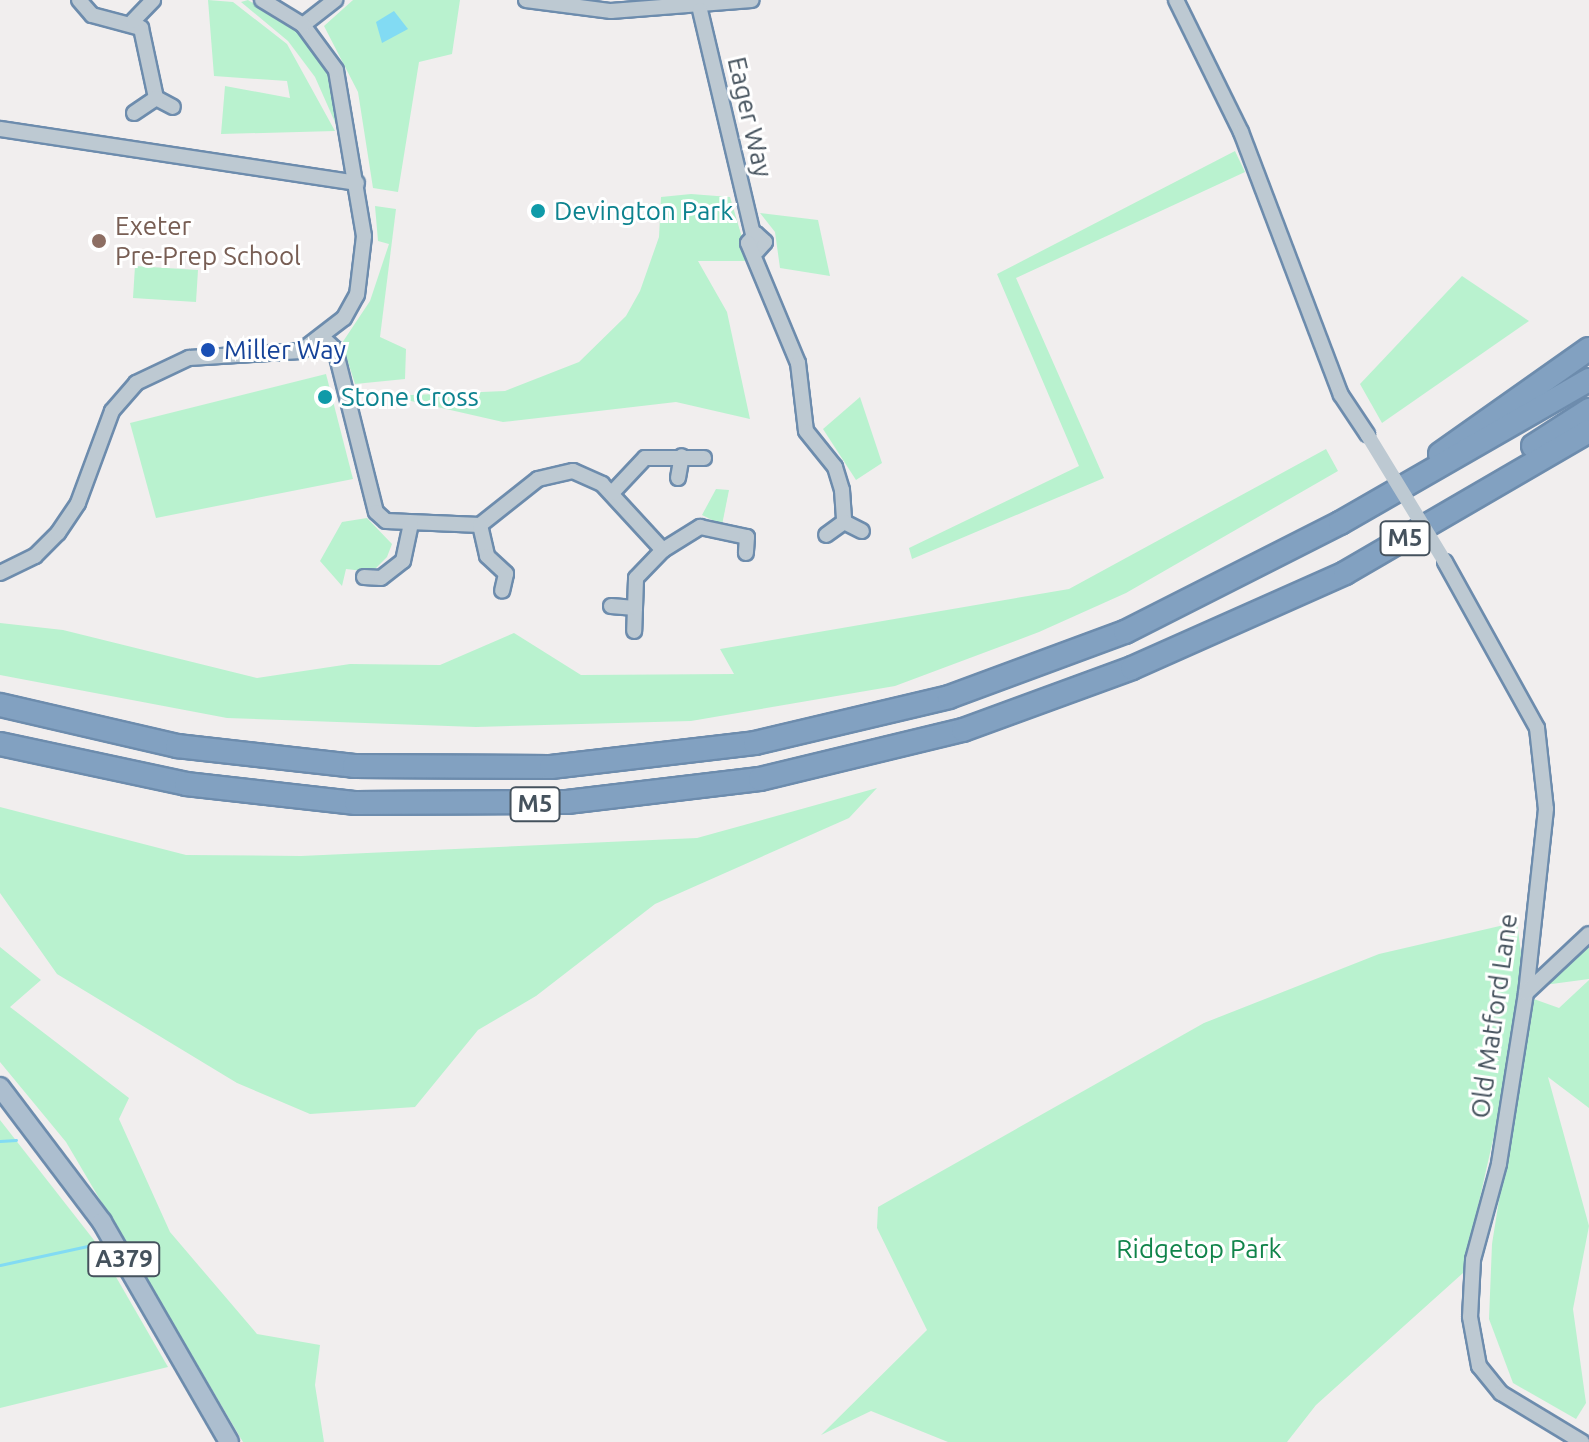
<!DOCTYPE html>
<html>
<head>
<meta charset="utf-8">
<style>
  body { margin:0 }
  #map { position:relative; width:1589px; height:1442px; overflow:hidden; background:#f1eeee; font-family:Ubuntu,sans-serif }
  div>[style] { position:absolute }
  .green>* { inset:0; background:#b9f2cf }
  .water>* { inset:0; background:#82dbf3 }
  .stream>* { height:3px; margin:-1.5px; padding:0 1.5px; transform-origin:1.5px; border-radius:1.5px; background:#82dbf3 }
  .roads { filter:drop-shadow(2px 0 #6d8cad) drop-shadow(-2px 0 #6d8cad) drop-shadow(0 2px #6d8cad) drop-shadow(0 -2px #6d8cad) }
  .minor>* { height:14px; margin:-7px; padding:0 7px; transform-origin:7px; border-radius:7px; background:#bdc9d2 }
  .major>* { height:18px; margin:-9px; padding:0 9px; transform-origin:9px; border-radius:9px; background:#acbecf }
  .highway>* { height:22px; margin:-11px; padding:0 11px; transform-origin:11px; border-radius:11px; background:#82a1c1 }
  .minor-bridge>* { height:14px; margin:-7px; padding:0 7px; transform-origin:7px; border-radius:7px; background:#bdc9d2 }
  .dots>* { width:22px; height:22px; translate:-50% -50%; box-sizing:border-box; border:4px solid #fff; border-radius:50% }
  span { translate:-50% -50%; white-space:nowrap; text-align:center; line-height:1.15; -webkit-text-stroke:6px #fff; paint-order:stroke }
  .shield-label span { padding:2px 6px; background:#fff; border:2px solid; border-radius:6px; -webkit-text-stroke-width:0 }
  .shield-label { font-size:24px; color:#45525d; font-weight:700 }
  .street-label { font-size:26px; color:#45525d }
  .culture-label { font-size:26px; color:#0d838f }
  .left { translate:0 -50%; text-align:left }
  .education-label { font-size:26px; color:#785e54 }
  .transit-label { font-size:26px; color:#164399 }
  .park-label { font-size:26px; color:#10844a }
</style>
</head>
<body>
<div id="map">
  <div class="green">
    <i style="clip-path:polygon(208px 0,233px 2px,287px 44px,335px 131px,221px 134px,225px 86px,290px 98px,287px 81px,214px 76px)"></i>
    <i style="clip-path:polygon(248px 0,305px 35px,327px 66px,347px 162px,344px 169px,338px 129px,315px 77px,288px 41px,241px 2px)"></i>
    <i style="clip-path:polygon(353px 0,460px 0,452px 54px,419px 62px,398px 192px,373px 188px,358px 92px,324px 26px)"></i>
    <i style="clip-path:polygon(1235px 151px,1245px 172px,1016px 278px,1104px 478px,912px 559px,909px 548px,1079px 466px,997px 274px)"></i>
    <i style="clip-path:polygon(691px 194px,730px 197px,749px 261px,698px 261px,727px 312px,750px 419px,676px 402px,503px 422px,389px 396px,505px 391px,579px 362px,626px 316px,640px 291px,659px 237px,661px 197px)"></i>
    <i style="clip-path:polygon(375px 206px,396px 209px,380px 337px,406px 349px,405px 379px,355px 384px,342px 343px,370px 301px,389px 244px,378px 241px)"></i>
    <i style="clip-path:polygon(760px 213px,818px 220px,830px 276px,780px 268px,775px 232px)"></i>
    <i style="clip-path:polygon(135px 266px,198px 270px,196px 302px,133px 298px)"></i>
    <i style="clip-path:polygon(1462px 276px,1529px 321px,1382px 423px,1360px 384px)"></i>
    <i style="clip-path:polygon(326px 374px,353px 479px,156px 518px,130px 423px)"></i>
    <i style="clip-path:polygon(860px 397px,882px 463px,856px 480px,823px 429px)"></i>
    <i style="clip-path:polygon(1326px 449px,1338px 471px,1126px 593px,1039px 632px,895px 686px,691px 721px,476px 727px,227px 718px,0 675px,0 623px,63px 630px,257px 678px,350px 664px,440px 665px,514px 633px,581px 675px,734px 674px,720px 649px,1069px 589px)"></i>
    <i style="clip-path:polygon(716px 489px,729px 490px,722px 525px,702px 515px)"></i>
    <i style="clip-path:polygon(367px 518px,392px 544px,387px 557px,372px 572px,346px 569px,342px 586px,320px 561px,342px 522px)"></i>
    <i style="clip-path:polygon(877px 788px,849px 818px,655px 904px,536px 996px,478px 1030px,415px 1107px,310px 1114px,237px 1083px,57px 974px,0 893px,0 807px,186px 855px,301px 856px,697px 838px)"></i>
    <i style="clip-path:polygon(1517px 922px,1526px 993px,1463px 1273px,1316px 1405px,1287px 1442px,948px 1442px,871px 1411px,821px 1435px,927px 1330px,877px 1228px,878px 1207px,1204px 1023px,1379px 954px)"></i>
    <i style="clip-path:polygon(0 947px,41px 980px,10px 1007px,129px 1098px,119px 1119px,170px 1232px,257px 1334px,320px 1345px,315px 1385px,324px 1442px,243px 1442px,66px 1142px,0 1062px)"></i>
    <i style="clip-path:polygon(1589px 947px,1589px 979px,1544px 985px)"></i>
    <i style="clip-path:polygon(1589px 980px,1589px 1108px,1548px 1077px,1589px 1226px,1573px 1309px,1586px 1403px,1576px 1419px,1513px 1383px,1489px 1319px,1492px 1244px,1531px 998px,1559px 1008px)"></i>
    <i style="clip-path:polygon(0 1120px,97px 1244px,168px 1367px,0 1408px)"></i>
  </div>
  <div class="water">
    <i style="clip-path:polygon(394px 11px,408px 29px,382px 43px,376px 22px)"></i>
  </div>
  <div class="stream">
    <i style="left:0;top:1141px;width:16px;rotate:-4deg"></i>
    <i style="left:0;top:1265px;width:99px;rotate:-12.2deg"></i>
  </div>
  <div class="roads">
    <div class="minor">
      <i style="left:79px;top:0;width:20px;rotate:49deg"></i>
      <i style="left:92px;top:15px;width:51px;rotate:14.9deg"></i>
      <i style="left:141px;top:28px;width:72px;rotate:77.9deg"></i>
      <i style="left:156px;top:98px;width:19px;rotate:28deg"></i>
      <i style="left:526px;top:0;width:86px;rotate:7.4deg"></i>
      <i style="left:611px;top:11px;width:141px;rotate:-4.5deg"></i>
      <i style="left:1176px;top:0;width:147px;rotate:63.8deg"></i>
      <i style="left:1241px;top:132px;width:281px;rotate:69.2deg"></i>
      <i style="left:1341px;top:395px;width:47px;rotate:56.3deg"></i>
      <i style="left:700px;top:10px;width:231px;rotate:76.7deg"></i>
      <i style="left:133px;top:21px;width:29px;rotate:-46deg"></i>
      <i style="left:303px;top:25px;width:41px;rotate:-38deg"></i>
      <i style="left:134px;top:113px;width:27px;rotate:-34deg"></i>
      <i style="left:0;top:129px;width:361px;rotate:8.6deg"></i>
      <i style="left:757px;top:251px;width:12px;rotate:-48deg"></i>
      <i style="left:765px;top:242px;width:12px;rotate:-138deg"></i>
      <i style="left:756px;top:234px;width:12px;rotate:132deg"></i>
      <i style="left:748px;top:243px;width:130px;rotate:67.4deg"></i>
      <i style="left:798px;top:363px;width:68px;rotate:83.3deg"></i>
      <i style="left:806px;top:431px;width:46px;rotate:51.1deg"></i>
      <i style="left:835px;top:467px;width:24px;rotate:73deg"></i>
      <i style="left:842px;top:490px;width:32px;rotate:86deg"></i>
      <i style="left:844px;top:522px;width:22px;rotate:144deg"></i>
      <i style="left:323px;top:338px;width:16px;rotate:43deg"></i>
      <i style="left:335px;top:349px;width:168px;rotate:75.9deg"></i>
      <i style="left:376px;top:512px;width:13px;rotate:42deg"></i>
      <i style="left:386px;top:521px;width:94px;rotate:2.4deg"></i>
      <i style="left:480px;top:525px;width:74px;rotate:-38.4deg"></i>
      <i style="left:538px;top:479px;width:36px;rotate:-13deg"></i>
      <i style="left:573px;top:471px;width:32px;rotate:24deg"></i>
      <i style="left:602px;top:484px;width:90px;rotate:47.3deg"></i>
      <i style="left:663px;top:550px;width:44px;rotate:-31.9deg"></i>
      <i style="left:700px;top:527px;width:48px;rotate:12deg"></i>
      <i style="left:747px;top:537px;width:16px;rotate:94deg"></i>
      <i style="left:678px;top:478px;width:22px;rotate:-80deg"></i>
      <i style="left:612px;top:493px;width:48px;rotate:-46.7deg"></i>
      <i style="left:645px;top:458px;width:59px"></i>
      <i style="left:844px;top:522px;width:20px;rotate:27deg"></i>
      <i style="left:480px;top:525px;width:32px;rotate:77deg"></i>
      <i style="left:487px;top:556px;width:26px;rotate:43deg"></i>
      <i style="left:506px;top:574px;width:17px;rotate:103deg"></i>
      <i style="left:1445px;top:562px;width:190px;rotate:61deg"></i>
      <i style="left:1537px;top:728px;width:81px;rotate:83.7deg"></i>
      <i style="left:1546px;top:809px;width:185px;rotate:96.2deg"></i>
      <i style="left:1526px;top:993px;width:173px;rotate:99deg"></i>
      <i style="left:1499px;top:1164px;width:99px;rotate:105.2deg"></i>
      <i style="left:1473px;top:1260px;width:57px;rotate:93deg"></i>
      <i style="left:1470px;top:1317px;width:50px;rotate:79.6deg"></i>
      <i style="left:1479px;top:1366px;width:35px;rotate:51deg"></i>
      <i style="left:1501px;top:1393px;width:95px;rotate:31.2deg"></i>
      <i style="left:0;top:573px;width:39px;rotate:-26deg"></i>
      <i style="left:35px;top:556px;width:33px;rotate:-45deg"></i>
      <i style="left:58px;top:533px;width:36px;rotate:-56deg"></i>
      <i style="left:78px;top:503px;width:98px;rotate:-69.7deg"></i>
      <i style="left:112px;top:411px;width:37px;rotate:-49deg"></i>
      <i style="left:136px;top:383px;width:59px;rotate:-25.3deg"></i>
      <i style="left:189px;top:358px;width:112px;rotate:-3.6deg"></i>
      <i style="left:301px;top:351px;width:54px;rotate:-37.5deg"></i>
      <i style="left:344px;top:318px;width:26px;rotate:-61deg"></i>
      <i style="left:357px;top:295px;width:59px;rotate:-83.2deg"></i>
      <i style="left:364px;top:236px;width:168px;rotate:-99.6deg"></i>
      <i style="left:336px;top:70px;width:56px;rotate:-126.3deg"></i>
      <i style="left:303px;top:25px;width:48px;rotate:-148.6deg"></i>
      <i style="left:364px;top:577px;width:17px;rotate:3deg"></i>
      <i style="left:381px;top:578px;width:28px;rotate:-38deg"></i>
      <i style="left:403px;top:561px;width:38px;rotate:-78deg"></i>
      <i style="left:611px;top:606px;width:24px;rotate:5deg"></i>
      <i style="left:635px;top:608px;width:23px;rotate:92deg"></i>
      <i style="left:635px;top:608px;width:30px;rotate:-88deg"></i>
      <i style="left:636px;top:578px;width:39px;rotate:-46deg"></i>
      <i style="left:1526px;top:993px;width:86px;rotate:-43.1deg"></i>
    </div>
    <div class="major">
      <i style="left:0;top:1087px;width:169px;rotate:52.9deg"></i>
      <i style="left:102px;top:1222px;width:254px;rotate:60deg"></i>
    </div>
    <div class="highway">
      <i style="left:1533px;top:446px;width:67px;rotate:-32.7deg"></i>
      <i style="left:1440px;top:454px;width:182px;rotate:-35.2deg"></i>
      <i style="left:0;top:705px;width:182px;rotate:13deg"></i>
      <i style="left:177px;top:746px;width:178px;rotate:6.4deg"></i>
      <i style="left:354px;top:766px;width:197px;rotate:0.3deg"></i>
      <i style="left:551px;top:767px;width:205px;rotate:-6.7deg"></i>
      <i style="left:755px;top:743px;width:199px;rotate:-13.3deg"></i>
      <i style="left:949px;top:697px;width:188px;rotate:-20.3deg"></i>
      <i style="left:1125px;top:632px;width:241px;rotate:-26.9deg"></i>
      <i style="left:1340px;top:523px;width:287px;rotate:-29.9deg"></i>
      <i style="left:0;top:744px;width:190px;rotate:12.1deg"></i>
      <i style="left:186px;top:784px;width:171px;rotate:6.4deg"></i>
      <i style="left:356px;top:803px;width:211px;rotate:-0.3deg"></i>
      <i style="left:567px;top:802px;width:194px;rotate:-6.8deg"></i>
      <i style="left:760px;top:779px;width:209px;rotate:-13.6deg"></i>
      <i style="left:963px;top:730px;width:180px;rotate:-20.1deg"></i>
      <i style="left:1132px;top:668px;width:233px;rotate:-24deg"></i>
      <i style="left:1345px;top:573px;width:282px;rotate:-30.2deg"></i>
    </div>
  </div>
  <div class="minor-bridge">
    <i style="left:1367px;top:434px;width:150px;rotate:58.6deg"></i>
  </div>
  <div class="dots">
    <i style="left:538px;top:211px;background:#0f9aa8"></i>
    <i style="left:99px;top:241px;background:#8d6e63"></i>
    <i style="left:208px;top:350px;background:#1a4fb4"></i>
    <i style="left:325px;top:397px;background:#0f9aa8"></i>
  </div>
  <div class="shield-label">
    <span style="left:1405px;top:538px">M5</span>
    <span style="left:535px;top:804px">M5</span>
    <span style="left:124px;top:1259px">A379</span>
  </div>
  <div class="street-label">
    <span style="left:750px;top:117px;rotate:77deg">Eager Way</span>
    <span style="left:1494px;top:1016px;rotate:-82deg">Old Matford Lane</span>
  </div>
  <div class="culture-label">
    <span class="left" style="left:554px;top:211px">Devington Park</span>
    <span class="left" style="left:341px;top:397px">Stone Cross</span>
  </div>
  <div class="education-label">
    <span class="left" style="left:115px;top:241px">Exeter<br>Pre-Prep School</span>
  </div>
  <div class="transit-label">
    <span class="left" style="left:224px;top:350px">Miller Way</span>
  </div>
  <div class="park-label">
    <span style="left:1199px;top:1249px">Ridgetop Park</span>
  </div>
</div>
</body>
</html>
